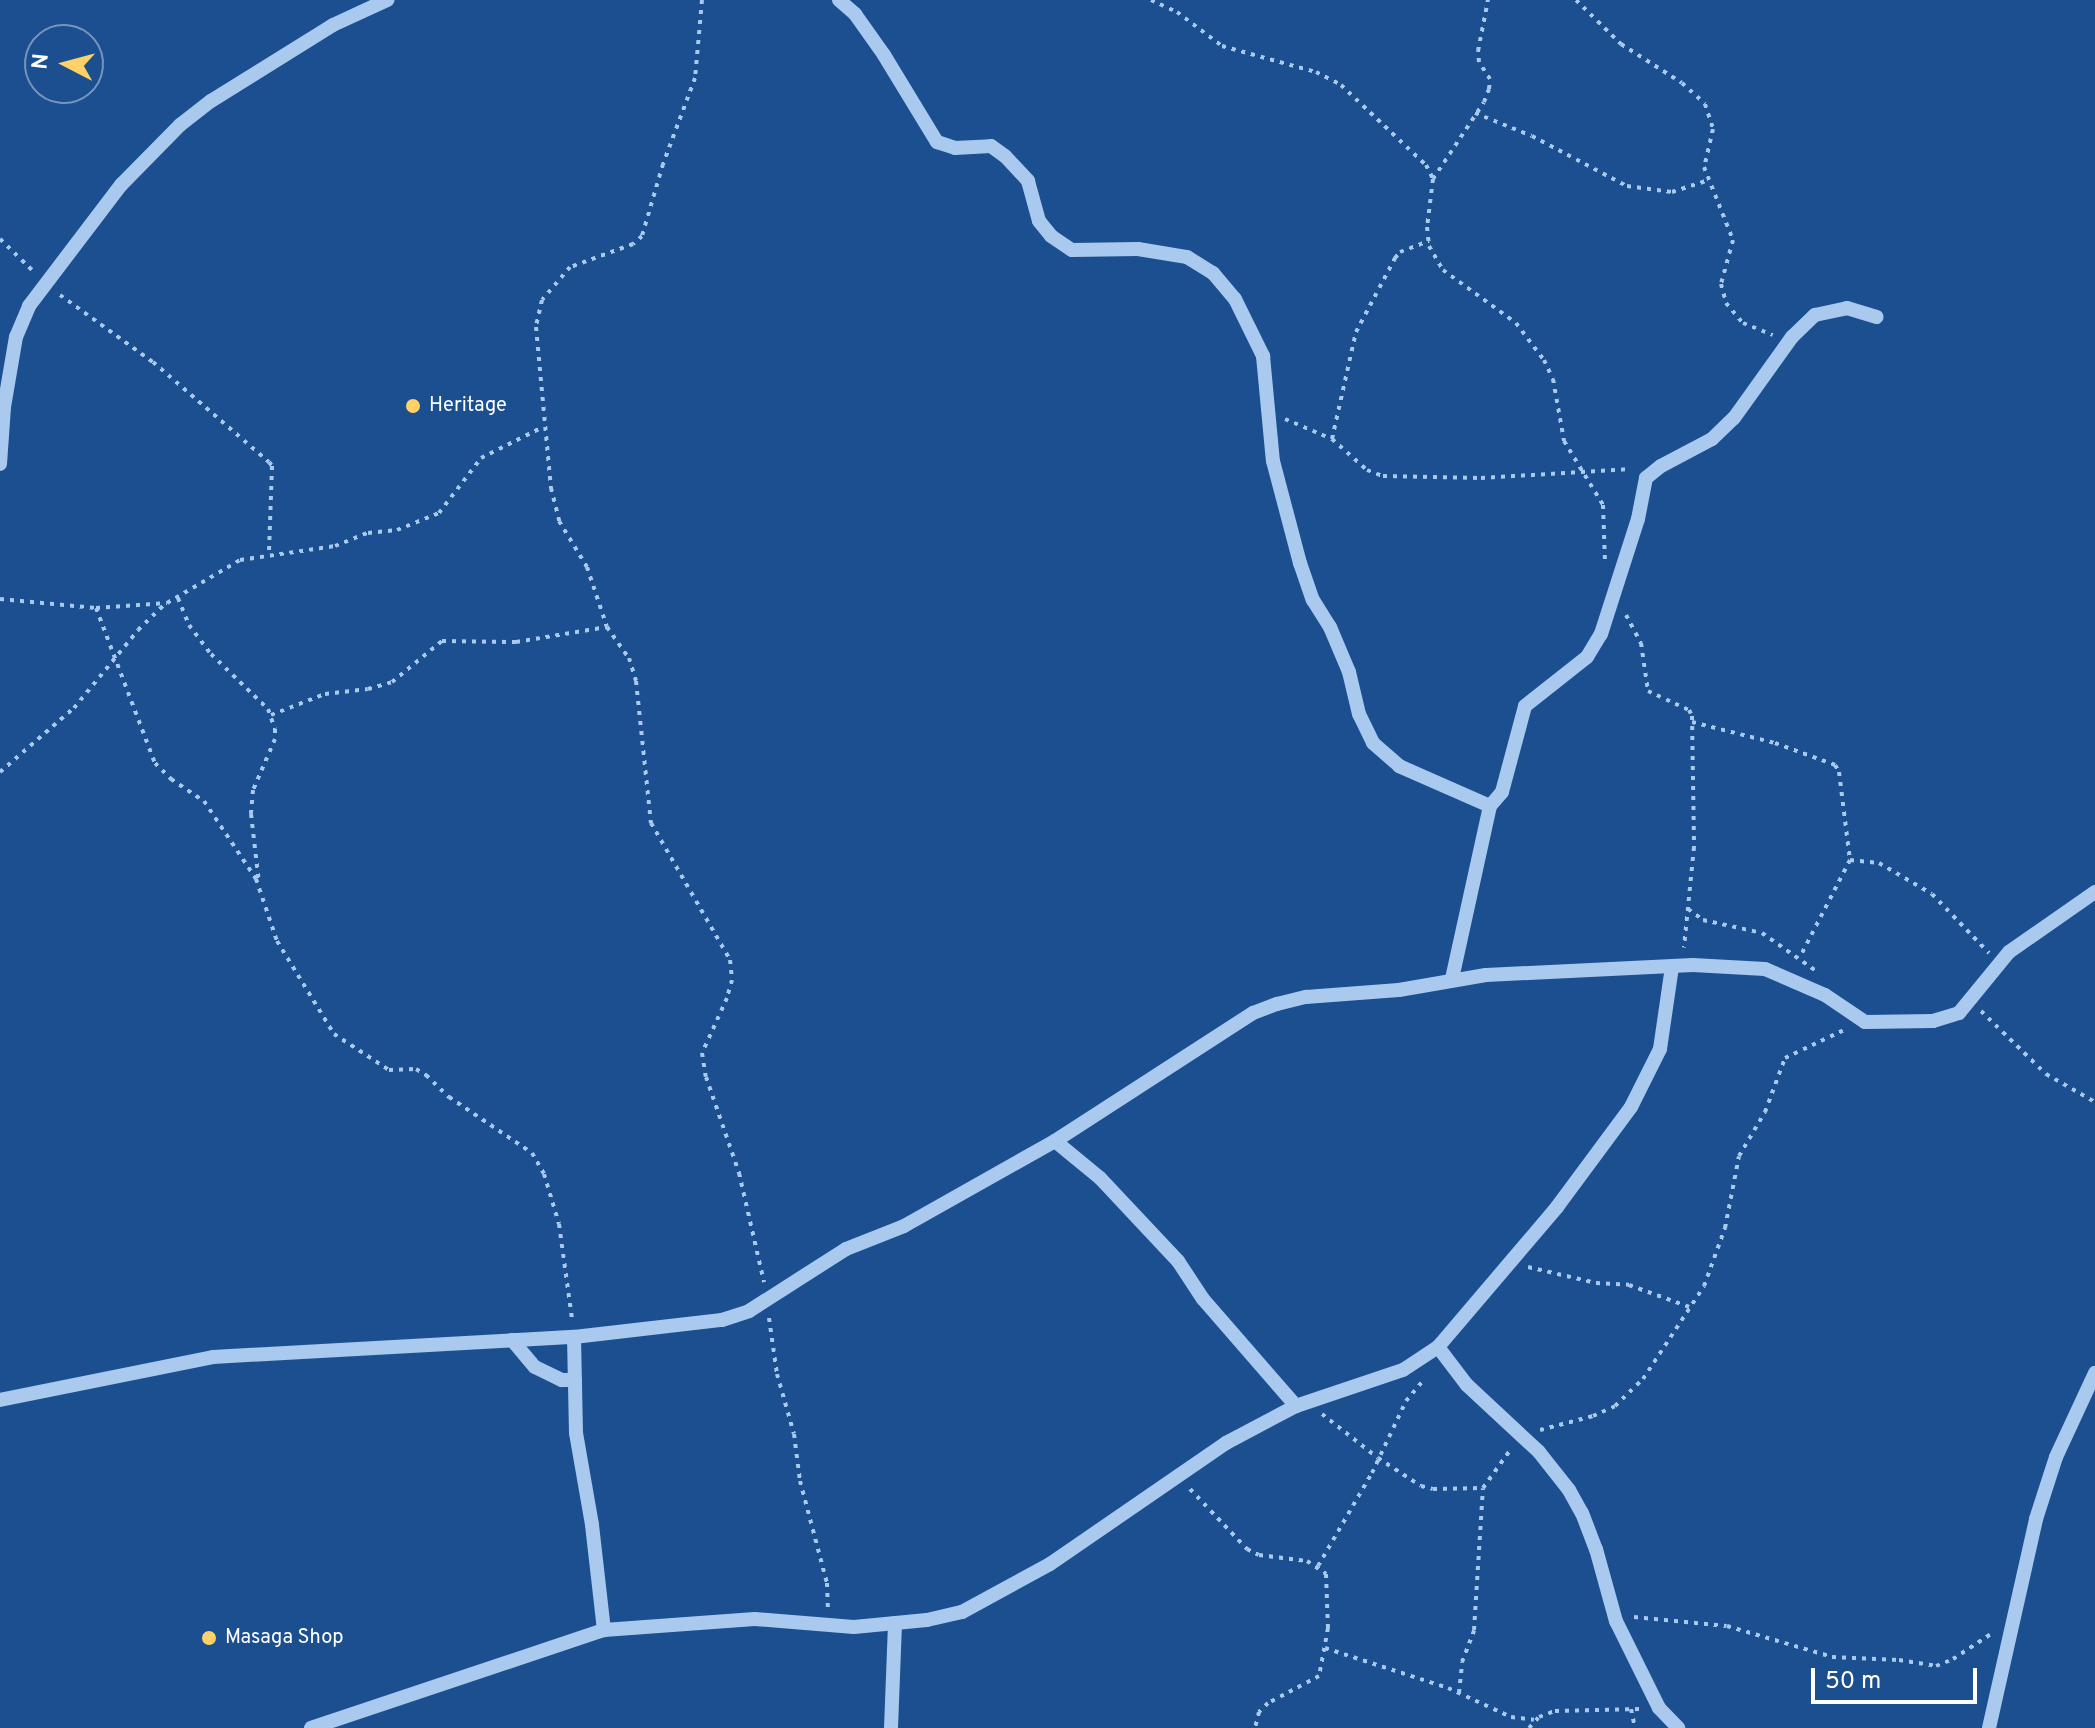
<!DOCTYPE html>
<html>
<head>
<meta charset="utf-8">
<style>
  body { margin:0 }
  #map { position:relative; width:2095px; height:1728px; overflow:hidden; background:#1b4f8f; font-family:Overpass,sans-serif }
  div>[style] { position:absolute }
  .path>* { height:4px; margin-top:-2px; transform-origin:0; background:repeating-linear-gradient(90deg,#a9c9ee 0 4px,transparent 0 10px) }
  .minor>* { height:14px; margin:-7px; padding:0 7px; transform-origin:7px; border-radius:7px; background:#a9c9ee }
  .dots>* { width:22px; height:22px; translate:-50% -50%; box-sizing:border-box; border:4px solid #1b4f8f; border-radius:50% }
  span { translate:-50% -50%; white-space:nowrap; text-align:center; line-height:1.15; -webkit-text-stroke:7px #1b4f8f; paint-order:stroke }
  .poi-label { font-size:20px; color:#fff }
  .left { translate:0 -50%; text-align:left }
  .north { position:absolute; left:24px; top:24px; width:80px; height:80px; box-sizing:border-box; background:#1b4f8f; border:2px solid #7695bc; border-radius:50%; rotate:276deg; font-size:22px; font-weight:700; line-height:32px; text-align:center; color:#fff }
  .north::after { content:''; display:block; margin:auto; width:28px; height:36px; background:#ffd166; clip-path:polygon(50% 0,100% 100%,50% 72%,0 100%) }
  .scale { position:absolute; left:1811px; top:1668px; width:166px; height:36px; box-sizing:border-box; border:4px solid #fff; border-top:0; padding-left:10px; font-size:24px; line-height:28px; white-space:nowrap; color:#fff; -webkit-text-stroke:6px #1b4f8f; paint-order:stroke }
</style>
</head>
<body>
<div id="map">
  <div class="path">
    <i style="left:702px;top:0;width:78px;rotate:95.1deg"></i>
    <i style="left:695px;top:78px;width:92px;rotate:110.4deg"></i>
    <i style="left:663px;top:164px;width:75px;rotate:106.3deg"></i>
    <i style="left:642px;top:236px;width:12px;rotate:138deg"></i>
    <i style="left:633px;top:244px;width:67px;rotate:159.9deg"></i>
    <i style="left:570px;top:267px;width:43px;rotate:130.3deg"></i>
    <i style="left:542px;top:300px;width:28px;rotate:103deg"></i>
    <i style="left:536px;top:327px;width:162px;rotate:84.7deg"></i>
    <i style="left:551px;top:488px;width:34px;rotate:76deg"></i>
    <i style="left:559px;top:521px;width:54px;rotate:58.7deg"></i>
    <i style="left:587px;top:567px;width:63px;rotate:71.6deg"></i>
    <i style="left:607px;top:627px;width:38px;rotate:55deg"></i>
    <i style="left:629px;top:658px;width:24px;rotate:73deg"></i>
    <i style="left:636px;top:681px;width:143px;rotate:84deg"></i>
    <i style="left:651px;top:823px;width:158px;rotate:60deg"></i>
    <i style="left:730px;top:960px;width:20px;rotate:84deg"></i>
    <i style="left:732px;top:980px;width:19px;rotate:106deg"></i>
    <i style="left:727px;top:998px;width:60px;rotate:114.4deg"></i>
    <i style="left:702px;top:1053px;width:24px;rotate:81deg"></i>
    <i style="left:706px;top:1077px;width:102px;rotate:71deg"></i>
    <i style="left:739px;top:1173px;width:112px;rotate:77.1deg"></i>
    <i style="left:1151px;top:0;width:29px;rotate:25deg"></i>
    <i style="left:1177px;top:12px;width:56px;rotate:37.1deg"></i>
    <i style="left:1222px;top:46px;width:98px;rotate:15.5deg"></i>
    <i style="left:1316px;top:72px;width:28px;rotate:27deg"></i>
    <i style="left:1341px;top:85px;width:117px;rotate:43.3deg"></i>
    <i style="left:1426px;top:165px;width:16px;rotate:63deg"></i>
    <i style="left:1433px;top:179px;width:48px;rotate:97.1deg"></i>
    <i style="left:1427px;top:227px;width:19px;rotate:84deg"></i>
    <i style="left:1429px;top:246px;width:28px;rotate:60deg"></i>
    <i style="left:1443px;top:270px;width:90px;rotate:36deg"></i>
    <i style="left:1516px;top:323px;width:46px;rotate:52.9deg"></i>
    <i style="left:1544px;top:360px;width:21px;rotate:65deg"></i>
    <i style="left:1553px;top:379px;width:63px;rotate:79.9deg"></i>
    <i style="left:1564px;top:441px;width:75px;rotate:58.6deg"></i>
    <i style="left:1603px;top:505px;width:58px;rotate:88deg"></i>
    <i style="left:1576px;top:0;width:63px;rotate:44.4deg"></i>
    <i style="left:1621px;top:44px;width:72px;rotate:32.6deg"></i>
    <i style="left:1682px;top:83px;width:31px;rotate:42deg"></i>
    <i style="left:1705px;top:104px;width:26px;rotate:72deg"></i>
    <i style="left:1713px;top:129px;width:39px;rotate:103deg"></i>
    <i style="left:1704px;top:167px;width:79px;rotate:68.3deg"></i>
    <i style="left:1733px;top:240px;width:46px;rotate:105.3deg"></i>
    <i style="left:1721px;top:284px;width:20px;rotate:75deg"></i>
    <i style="left:1726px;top:303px;width:26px;rotate:50deg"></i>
    <i style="left:1743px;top:323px;width:32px;rotate:22deg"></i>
    <i style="left:1475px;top:113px;width:61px;rotate:22deg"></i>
    <i style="left:1532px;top:136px;width:107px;rotate:27.8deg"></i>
    <i style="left:1627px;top:186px;width:45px;rotate:7.6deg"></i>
    <i style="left:1672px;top:192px;width:38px;rotate:-18deg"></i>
    <i style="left:1433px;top:179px;width:92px;rotate:-56.5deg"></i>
    <i style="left:1484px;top:102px;width:14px;rotate:-69deg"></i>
    <i style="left:1489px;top:89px;width:10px;rotate:-84deg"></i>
    <i style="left:1490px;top:79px;width:20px;rotate:-123deg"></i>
    <i style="left:1479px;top:62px;width:11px;rotate:-95deg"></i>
    <i style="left:1478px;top:51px;width:52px;rotate:-78.9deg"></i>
    <i style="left:0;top:239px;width:46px;rotate:44.1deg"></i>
    <i style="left:60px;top:295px;width:115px;rotate:35.8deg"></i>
    <i style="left:153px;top:362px;width:153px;rotate:40.8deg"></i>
    <i style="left:269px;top:462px;width:5px;rotate:53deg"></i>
    <i style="left:272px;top:466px;width:87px;rotate:92deg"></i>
    <i style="left:1285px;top:419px;width:51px;rotate:23.1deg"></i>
    <i style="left:1332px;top:439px;width:47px;rotate:41.5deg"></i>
    <i style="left:1367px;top:470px;width:17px;rotate:21deg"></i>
    <i style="left:1383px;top:476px;width:98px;rotate:1.2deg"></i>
    <i style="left:1481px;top:478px;width:150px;rotate:-3.4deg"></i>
    <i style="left:1332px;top:439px;width:110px;rotate:-77.4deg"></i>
    <i style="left:1356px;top:332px;width:84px;rotate:-62.2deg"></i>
    <i style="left:1395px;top:258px;width:8px;rotate:-50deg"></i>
    <i style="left:1400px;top:252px;width:31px;rotate:-21deg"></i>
    <i style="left:178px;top:598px;width:29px;rotate:68deg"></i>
    <i style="left:189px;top:625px;width:36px;rotate:53deg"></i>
    <i style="left:211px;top:654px;width:79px;rotate:44deg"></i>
    <i style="left:268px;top:709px;width:21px;rotate:71deg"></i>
    <i style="left:275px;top:729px;width:10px;rotate:90deg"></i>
    <i style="left:275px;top:739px;width:56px;rotate:113.3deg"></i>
    <i style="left:253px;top:790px;width:24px;rotate:95deg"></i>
    <i style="left:251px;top:814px;width:69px;rotate:83.4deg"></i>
    <i style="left:0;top:599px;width:96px;rotate:5.4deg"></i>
    <i style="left:96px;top:608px;width:71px;rotate:-4deg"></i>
    <i style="left:167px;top:603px;width:85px;rotate:-30.5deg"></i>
    <i style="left:240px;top:560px;width:96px;rotate:-8.4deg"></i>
    <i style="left:335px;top:546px;width:35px;rotate:-22deg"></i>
    <i style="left:368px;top:533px;width:29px;rotate:-6deg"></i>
    <i style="left:397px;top:530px;width:45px;rotate:-22deg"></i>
    <i style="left:439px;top:513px;width:69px;rotate:-52.6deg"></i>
    <i style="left:481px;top:458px;width:69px;rotate:-26.6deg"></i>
    <i style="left:96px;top:608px;width:166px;rotate:69.2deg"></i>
    <i style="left:155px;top:763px;width:23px;rotate:45deg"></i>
    <i style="left:171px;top:779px;width:40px;rotate:34deg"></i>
    <i style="left:204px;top:801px;width:94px;rotate:56.3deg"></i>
    <i style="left:256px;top:879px;width:65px;rotate:71.3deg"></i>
    <i style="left:277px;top:941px;width:109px;rotate:58.5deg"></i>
    <i style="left:334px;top:1034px;width:66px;rotate:33.2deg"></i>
    <i style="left:389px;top:1070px;width:27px;rotate:-2deg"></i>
    <i style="left:416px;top:1069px;width:12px;rotate:31deg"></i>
    <i style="left:426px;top:1075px;width:32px;rotate:44deg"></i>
    <i style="left:449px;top:1097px;width:100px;rotate:34deg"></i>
    <i style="left:532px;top:1153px;width:24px;rotate:60deg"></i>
    <i style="left:544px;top:1174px;width:52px;rotate:73.3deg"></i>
    <i style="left:559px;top:1224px;width:96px;rotate:82.2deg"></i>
    <i style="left:1626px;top:615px;width:32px;rotate:62deg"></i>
    <i style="left:1641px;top:643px;width:49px;rotate:81.7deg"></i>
    <i style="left:1648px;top:691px;width:45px;rotate:24.9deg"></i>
    <i style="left:1689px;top:710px;width:7px;rotate:63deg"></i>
    <i style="left:1692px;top:716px;width:131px;rotate:89.1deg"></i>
    <i style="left:1694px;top:847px;width:101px;rotate:95.7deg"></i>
    <i style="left:271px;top:715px;width:58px;rotate:-21.3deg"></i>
    <i style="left:325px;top:694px;width:43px;rotate:-6.6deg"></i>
    <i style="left:368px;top:689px;width:25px;rotate:-16deg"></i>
    <i style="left:392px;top:682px;width:65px;rotate:-39.4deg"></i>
    <i style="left:442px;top:641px;width:74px;rotate:0.8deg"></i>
    <i style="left:516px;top:642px;width:92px;rotate:-9.4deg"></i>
    <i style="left:1692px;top:722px;width:86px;rotate:14.2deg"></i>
    <i style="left:1775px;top:743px;width:64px;rotate:20.1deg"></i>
    <i style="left:1835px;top:765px;width:8px;rotate:60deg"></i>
    <i style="left:1839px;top:772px;width:89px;rotate:82.9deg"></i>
    <i style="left:1850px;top:860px;width:109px;rotate:117.3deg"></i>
    <i style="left:0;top:772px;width:98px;rotate:-40.9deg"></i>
    <i style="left:74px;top:708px;width:101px;rotate:-50.6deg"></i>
    <i style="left:138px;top:630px;width:37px;rotate:-44deg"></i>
    <i style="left:1850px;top:860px;width:29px;rotate:6deg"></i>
    <i style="left:1879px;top:863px;width:61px;rotate:30.3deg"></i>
    <i style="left:1932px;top:894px;width:82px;rotate:46deg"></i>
    <i style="left:1688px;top:909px;width:19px;rotate:36deg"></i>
    <i style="left:1703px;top:920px;width:60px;rotate:12.4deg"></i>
    <i style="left:1762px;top:933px;width:66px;rotate:35.1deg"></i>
    <i style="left:1981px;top:1011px;width:91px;rotate:44.1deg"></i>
    <i style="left:2046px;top:1074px;width:56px;rotate:29.7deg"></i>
    <i style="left:1528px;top:1267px;width:70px;rotate:13.2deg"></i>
    <i style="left:1596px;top:1283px;width:33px;rotate:3deg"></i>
    <i style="left:1629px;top:1285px;width:64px;rotate:20.1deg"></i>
    <i style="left:769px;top:1318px;width:57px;rotate:81.9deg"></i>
    <i style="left:777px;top:1374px;width:62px;rotate:74.2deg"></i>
    <i style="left:794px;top:1434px;width:47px;rotate:82.7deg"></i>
    <i style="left:800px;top:1481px;width:106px;rotate:75.2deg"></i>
    <i style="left:827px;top:1583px;width:27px;rotate:88deg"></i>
    <i style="left:1322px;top:1414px;width:71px;rotate:38.2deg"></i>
    <i style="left:1378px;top:1458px;width:51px;rotate:33.1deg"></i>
    <i style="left:1421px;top:1486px;width:12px;rotate:14deg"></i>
    <i style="left:1433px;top:1489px;width:50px;rotate:-1.1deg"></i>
    <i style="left:1540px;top:1430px;width:55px;rotate:-14.8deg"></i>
    <i style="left:1593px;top:1416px;width:24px;rotate:-24deg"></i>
    <i style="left:1615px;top:1406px;width:39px;rotate:-44deg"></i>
    <i style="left:1643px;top:1379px;width:111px;rotate:-56.7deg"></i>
    <i style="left:1704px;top:1286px;width:62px;rotate:-70.1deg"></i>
    <i style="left:1725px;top:1228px;width:73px;rotate:-79deg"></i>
    <i style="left:1739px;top:1156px;width:51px;rotate:-59.4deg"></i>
    <i style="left:1765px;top:1112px;width:58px;rotate:-69.7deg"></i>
    <i style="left:1785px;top:1058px;width:65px;rotate:-25.4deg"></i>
    <i style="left:1190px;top:1489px;width:83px;rotate:46.5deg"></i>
    <i style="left:1247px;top:1549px;width:13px;rotate:27deg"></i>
    <i style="left:1259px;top:1555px;width:48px;rotate:7.1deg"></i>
    <i style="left:1307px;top:1561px;width:23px;rotate:34deg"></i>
    <i style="left:1326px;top:1574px;width:54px;rotate:87.9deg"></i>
    <i style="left:1328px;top:1628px;width:49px;rotate:100.6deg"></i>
    <i style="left:1319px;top:1676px;width:58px;rotate:152.1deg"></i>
    <i style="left:1268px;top:1703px;width:13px;rotate:135deg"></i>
    <i style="left:1259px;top:1712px;width:16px;rotate:104deg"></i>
    <i style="left:1318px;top:1566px;width:108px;rotate:-59.9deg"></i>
    <i style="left:1372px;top:1473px;width:80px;rotate:-64.7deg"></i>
    <i style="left:1406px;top:1401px;width:30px;rotate:-50deg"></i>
    <i style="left:1634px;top:1617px;width:93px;rotate:5.5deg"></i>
    <i style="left:1727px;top:1626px;width:109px;rotate:16.4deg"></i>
    <i style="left:1832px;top:1657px;width:67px;rotate:2.6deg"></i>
    <i style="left:1899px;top:1660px;width:37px;rotate:9deg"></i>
    <i style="left:1936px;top:1666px;width:18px;rotate:-22deg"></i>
    <i style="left:1953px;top:1659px;width:49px;rotate:-33.4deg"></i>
    <i style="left:1325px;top:1648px;width:129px;rotate:18deg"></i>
    <i style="left:1448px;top:1688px;width:69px;rotate:24.7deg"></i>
    <i style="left:1511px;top:1717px;width:23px;rotate:7deg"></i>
    <i style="left:1459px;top:1693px;width:31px;rotate:-84deg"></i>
    <i style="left:1462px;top:1662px;width:34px;rotate:-69deg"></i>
    <i style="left:1474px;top:1630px;width:142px;rotate:-86.4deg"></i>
    <i style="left:1483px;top:1488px;width:48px;rotate:-54.3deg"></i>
    <i style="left:1631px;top:1709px;width:19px;rotate:78deg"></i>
    <i style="left:1529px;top:1728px;width:15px;rotate:-48deg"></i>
    <i style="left:1539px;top:1717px;width:17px;rotate:-21deg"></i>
    <i style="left:1555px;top:1711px;width:85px;rotate:-1.3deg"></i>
  </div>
  <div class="minor">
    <i style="left:839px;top:0;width:21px;rotate:41deg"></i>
    <i style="left:855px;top:14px;width:50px;rotate:54.7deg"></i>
    <i style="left:884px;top:55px;width:102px;rotate:58.7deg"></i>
    <i style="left:937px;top:142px;width:19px;rotate:18deg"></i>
    <i style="left:955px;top:148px;width:36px;rotate:-3deg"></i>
    <i style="left:991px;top:146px;width:17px;rotate:36deg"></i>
    <i style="left:1005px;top:156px;width:34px;rotate:47deg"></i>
    <i style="left:1028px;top:181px;width:41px;rotate:74.6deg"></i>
    <i style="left:1039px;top:221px;width:19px;rotate:51deg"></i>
    <i style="left:1051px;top:236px;width:25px;rotate:34deg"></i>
    <i style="left:1072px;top:250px;width:66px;rotate:-0.9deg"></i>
    <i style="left:1138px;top:249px;width:50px;rotate:9.3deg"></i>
    <i style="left:1187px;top:257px;width:31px;rotate:32deg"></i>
    <i style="left:1213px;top:273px;width:34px;rotate:50deg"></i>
    <i style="left:1235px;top:299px;width:64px;rotate:63.8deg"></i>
    <i style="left:1263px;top:356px;width:105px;rotate:84.6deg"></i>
    <i style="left:1273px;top:461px;width:106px;rotate:75.2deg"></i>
    <i style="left:1300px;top:563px;width:39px;rotate:71deg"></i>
    <i style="left:1313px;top:600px;width:32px;rotate:58deg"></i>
    <i style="left:1330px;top:627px;width:49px;rotate:67.1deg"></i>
    <i style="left:1349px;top:672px;width:43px;rotate:76.6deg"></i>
    <i style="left:1359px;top:714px;width:32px;rotate:64deg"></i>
    <i style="left:1373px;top:743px;width:35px;rotate:41deg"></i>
    <i style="left:1399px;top:766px;width:99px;rotate:23.7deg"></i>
    <i style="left:1490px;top:806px;width:177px;rotate:102.4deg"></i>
    <i style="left:0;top:464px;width:57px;rotate:-86deg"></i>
    <i style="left:4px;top:407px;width:71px;rotate:-80.3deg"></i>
    <i style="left:16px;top:337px;width:34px;rotate:-67deg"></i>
    <i style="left:29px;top:306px;width:152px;rotate:-52.8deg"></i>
    <i style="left:121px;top:185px;width:84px;rotate:-45.5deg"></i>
    <i style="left:180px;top:125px;width:39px;rotate:-38deg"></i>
    <i style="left:211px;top:101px;width:144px;rotate:-31.9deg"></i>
    <i style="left:333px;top:25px;width:60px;rotate:-24.8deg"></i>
    <i style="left:1490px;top:806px;width:18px;rotate:-49deg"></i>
    <i style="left:1502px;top:792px;width:89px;rotate:-75deg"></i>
    <i style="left:1525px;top:706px;width:79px;rotate:-38.3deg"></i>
    <i style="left:1587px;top:657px;width:27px;rotate:-59deg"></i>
    <i style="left:1601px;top:634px;width:121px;rotate:-72.2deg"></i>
    <i style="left:1638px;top:519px;width:42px;rotate:-79deg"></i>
    <i style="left:1646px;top:478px;width:19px;rotate:-39deg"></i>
    <i style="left:1661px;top:466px;width:58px;rotate:-27.9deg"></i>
    <i style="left:1712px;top:439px;width:30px;rotate:-44deg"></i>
    <i style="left:1734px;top:418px;width:100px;rotate:-54.4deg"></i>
    <i style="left:1792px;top:337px;width:32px;rotate:-44deg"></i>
    <i style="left:1815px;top:315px;width:33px;rotate:-12deg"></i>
    <i style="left:1847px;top:308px;width:31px;rotate:17deg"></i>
    <i style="left:1055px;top:1141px;width:58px;rotate:39.4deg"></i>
    <i style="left:1100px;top:1178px;width:114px;rotate:46.8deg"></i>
    <i style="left:1178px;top:1261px;width:45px;rotate:56.7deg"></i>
    <i style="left:1203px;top:1299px;width:142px;rotate:49deg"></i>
    <i style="left:574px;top:1337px;width:96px;rotate:88.8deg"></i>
    <i style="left:576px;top:1433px;width:93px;rotate:80.1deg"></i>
    <i style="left:592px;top:1525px;width:106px;rotate:83.5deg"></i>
    <i style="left:512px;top:1340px;width:35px;rotate:50deg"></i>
    <i style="left:535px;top:1367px;width:30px;rotate:26deg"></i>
    <i style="left:562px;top:1380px;width:13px"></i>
    <i style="left:1438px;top:1347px;width:48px;rotate:52.7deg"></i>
    <i style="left:1467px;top:1385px;width:98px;rotate:42.9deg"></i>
    <i style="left:1539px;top:1452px;width:48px;rotate:51.7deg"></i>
    <i style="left:1569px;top:1490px;width:26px;rotate:61deg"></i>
    <i style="left:1582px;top:1513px;width:39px;rotate:69deg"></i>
    <i style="left:1596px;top:1549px;width:75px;rotate:74.5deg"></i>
    <i style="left:1616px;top:1621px;width:97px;rotate:63.7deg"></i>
    <i style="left:1659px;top:1708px;width:28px;rotate:46deg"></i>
    <i style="left:0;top:1400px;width:217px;rotate:-11.4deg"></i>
    <i style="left:213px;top:1357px;width:362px;rotate:-3.2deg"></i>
    <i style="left:574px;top:1337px;width:149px;rotate:-6.6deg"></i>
    <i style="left:722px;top:1320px;width:28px;rotate:-18deg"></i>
    <i style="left:749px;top:1311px;width:115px;rotate:-32.6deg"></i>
    <i style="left:846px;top:1249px;width:62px;rotate:-21.6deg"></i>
    <i style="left:904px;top:1226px;width:173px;rotate:-29.4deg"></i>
    <i style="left:1055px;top:1141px;width:236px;rotate:-32.9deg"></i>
    <i style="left:1253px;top:1013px;width:26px;rotate:-21deg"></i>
    <i style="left:1277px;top:1004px;width:30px;rotate:-14deg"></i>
    <i style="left:1306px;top:997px;width:93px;rotate:-4.3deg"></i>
    <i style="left:1399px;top:990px;width:88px;rotate:-9.8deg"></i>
    <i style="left:1486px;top:975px;width:207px;rotate:-2.8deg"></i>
    <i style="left:1693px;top:965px;width:72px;rotate:3.2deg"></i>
    <i style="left:1765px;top:969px;width:65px;rotate:23.4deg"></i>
    <i style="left:1825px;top:995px;width:48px;rotate:34deg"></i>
    <i style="left:1865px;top:1022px;width:68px;rotate:-0.8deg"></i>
    <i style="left:1933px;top:1021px;width:27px;rotate:-17deg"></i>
    <i style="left:1959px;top:1013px;width:79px;rotate:-50.7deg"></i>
    <i style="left:2009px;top:952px;width:105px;rotate:-34.9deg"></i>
    <i style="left:311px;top:1728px;width:309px;rotate:-18.5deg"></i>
    <i style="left:604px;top:1630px;width:151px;rotate:-4.2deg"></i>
    <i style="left:755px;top:1619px;width:99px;rotate:4.6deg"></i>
    <i style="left:854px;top:1627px;width:73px;rotate:-5.5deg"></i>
    <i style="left:927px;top:1620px;width:36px;rotate:-13deg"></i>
    <i style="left:962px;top:1612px;width:100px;rotate:-28.6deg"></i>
    <i style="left:1050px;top:1564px;width:214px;rotate:-34.5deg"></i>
    <i style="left:1226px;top:1443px;width:79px;rotate:-27.9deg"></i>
    <i style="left:1296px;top:1406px;width:113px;rotate:-18.6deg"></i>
    <i style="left:1403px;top:1370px;width:42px;rotate:-33.3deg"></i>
    <i style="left:1438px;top:1347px;width:184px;rotate:-49.6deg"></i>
    <i style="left:1557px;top:1207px;width:124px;rotate:-53.5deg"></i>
    <i style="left:1631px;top:1107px;width:65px;rotate:-63.4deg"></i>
    <i style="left:1660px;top:1049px;width:83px;rotate:-81.7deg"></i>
    <i style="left:891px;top:1728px;width:105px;rotate:-87.8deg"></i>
    <i style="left:1989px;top:1728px;width:214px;rotate:-77.3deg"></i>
    <i style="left:2036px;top:1519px;width:65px;rotate:-72.1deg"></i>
    <i style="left:2056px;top:1457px;width:93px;rotate:-65.1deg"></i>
  </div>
  <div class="dots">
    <i style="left:413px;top:406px;background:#ffd166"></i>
    <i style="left:209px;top:1638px;background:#ffd166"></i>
  </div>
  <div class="poi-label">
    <span class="left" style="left:429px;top:406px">Heritage</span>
    <span class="left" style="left:225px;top:1638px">Masaga Shop</span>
  </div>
  <div class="north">N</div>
  <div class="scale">50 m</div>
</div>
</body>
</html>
